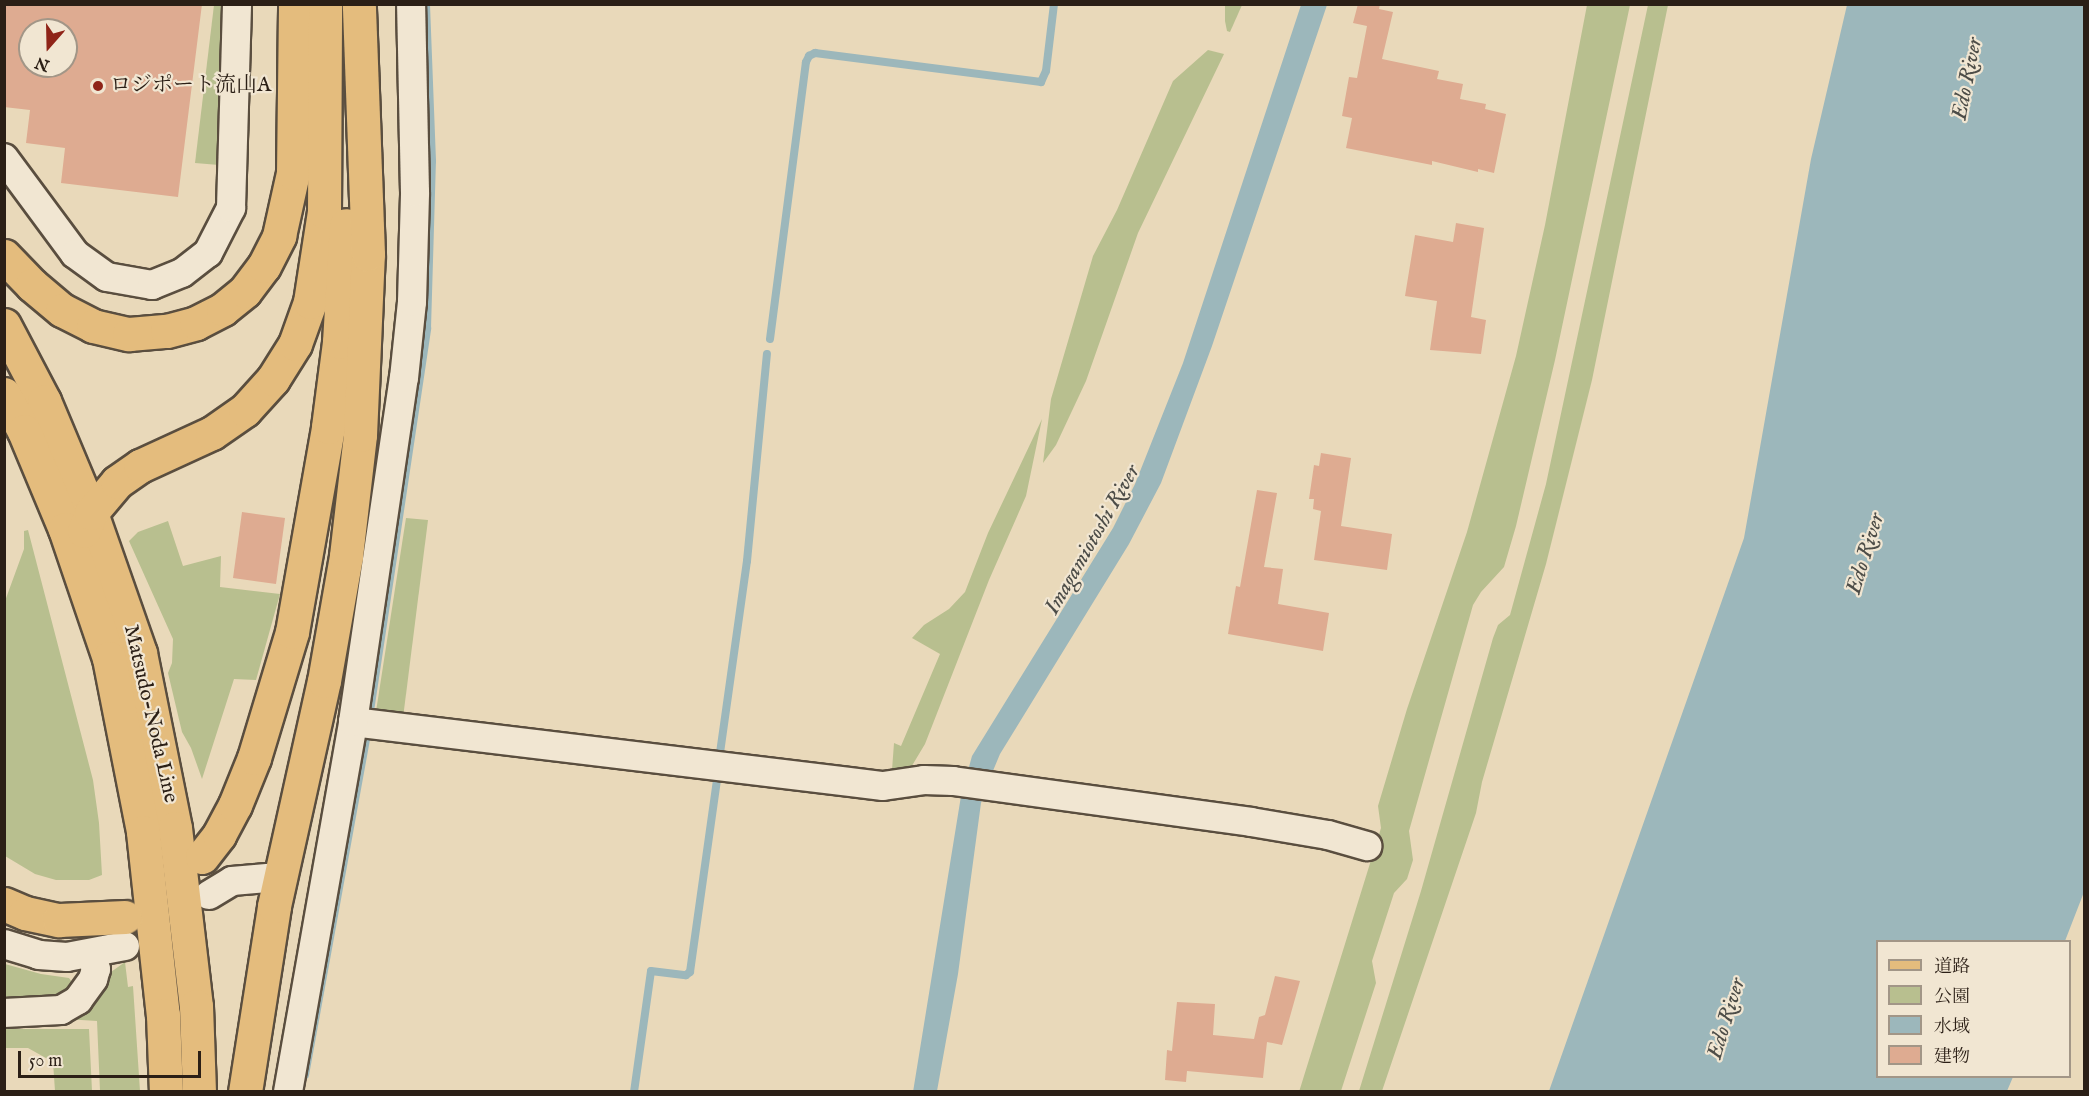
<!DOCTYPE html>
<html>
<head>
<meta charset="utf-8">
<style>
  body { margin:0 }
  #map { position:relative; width:2089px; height:1096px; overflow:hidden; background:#e9d9ba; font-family:"IM FELL English","Noto Serif JP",serif }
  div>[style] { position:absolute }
  .green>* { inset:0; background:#b8bf8f }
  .water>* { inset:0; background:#9cb7bb }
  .stream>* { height:8px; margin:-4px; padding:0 4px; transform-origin:4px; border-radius:4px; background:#9cb7bb }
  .building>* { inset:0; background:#deab91 }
  .roads { filter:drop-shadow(2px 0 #5a4e3f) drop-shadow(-2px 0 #5a4e3f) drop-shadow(0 2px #5a4e3f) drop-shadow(0 -2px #5a4e3f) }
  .street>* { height:28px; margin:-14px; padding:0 14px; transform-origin:14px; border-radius:14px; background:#f1e6d2 }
  .primary>* { height:33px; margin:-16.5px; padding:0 16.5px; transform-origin:16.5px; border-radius:16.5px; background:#e4bc7d }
  .dots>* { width:16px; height:16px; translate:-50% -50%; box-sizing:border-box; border:3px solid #f1e6d2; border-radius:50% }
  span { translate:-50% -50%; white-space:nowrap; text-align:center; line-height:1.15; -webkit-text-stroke:4.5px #f1e6d2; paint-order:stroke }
  .poi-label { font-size:21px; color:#2b1f16 }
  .left { translate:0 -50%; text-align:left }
  .street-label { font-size:21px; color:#2b1f16 }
  .water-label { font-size:22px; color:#4d4d48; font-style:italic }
  .frame { position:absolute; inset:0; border:6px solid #2b1f16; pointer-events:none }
  .legend { position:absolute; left:1876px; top:940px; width:195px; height:138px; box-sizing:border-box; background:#f1e6d2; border:2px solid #a29687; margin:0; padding:8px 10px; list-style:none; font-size:18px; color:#2b1f16 }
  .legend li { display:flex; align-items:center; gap:12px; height:30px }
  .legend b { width:30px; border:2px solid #a29687 }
  .north { position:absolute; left:18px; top:18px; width:60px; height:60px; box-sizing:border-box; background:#f1e6d2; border:2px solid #a29687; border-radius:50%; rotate:200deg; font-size:16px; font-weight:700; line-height:24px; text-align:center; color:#2b1f16 }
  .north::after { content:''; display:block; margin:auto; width:21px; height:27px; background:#8f2418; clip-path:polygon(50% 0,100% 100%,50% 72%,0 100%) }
  .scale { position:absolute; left:18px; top:1051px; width:183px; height:27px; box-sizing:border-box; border:3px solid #2b1f16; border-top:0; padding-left:8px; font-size:18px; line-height:21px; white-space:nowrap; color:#2b1f16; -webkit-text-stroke:4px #f1e6d2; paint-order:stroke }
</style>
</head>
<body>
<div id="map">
  <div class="green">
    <i style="clip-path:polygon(214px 5px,223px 5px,219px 165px,195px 163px)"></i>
    <i style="clip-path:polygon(1225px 5px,1242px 5px,1230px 32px,1227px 31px,1225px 21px)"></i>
    <i style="clip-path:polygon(1587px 5px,1630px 5px,1555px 360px,1516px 526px,1504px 567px,1481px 592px,1473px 605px,1409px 831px,1413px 860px,1407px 879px,1394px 893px,1372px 961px,1376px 983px,1341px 1091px,1299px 1092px,1381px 828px,1378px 806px,1407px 709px,1467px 532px,1516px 356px,1545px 225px)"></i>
    <i style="clip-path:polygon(1648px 5px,1668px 5px,1592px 380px,1546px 564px,1482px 782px,1476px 813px,1382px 1091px,1359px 1091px,1421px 891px,1493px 638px,1498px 625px,1510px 615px,1546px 484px)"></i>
    <i style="clip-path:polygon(1208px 50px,1224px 54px,1138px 233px,1086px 381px,1056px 445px,1043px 463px,1051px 399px,1093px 256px,1117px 210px,1173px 81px)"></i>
    <i style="clip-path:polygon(1042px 419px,1026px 496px,989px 580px,925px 744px,910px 769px,894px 775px,892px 770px,894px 743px,901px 746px,940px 654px,912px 638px,924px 625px,949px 609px,965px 592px,988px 533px)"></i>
    <i style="clip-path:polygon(406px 518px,428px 520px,403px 718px,375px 718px)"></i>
    <i style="clip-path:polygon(168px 521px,183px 566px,221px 556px,220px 587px,280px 594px,256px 680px,234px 679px,202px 779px,191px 748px,182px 732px,168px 673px,172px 663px,173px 639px,129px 541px,138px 532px)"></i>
    <i style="clip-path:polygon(28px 530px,93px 780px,99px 823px,102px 875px,89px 880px,56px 880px,35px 874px,5px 856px,5px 601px,24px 549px,24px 531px)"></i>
    <i style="clip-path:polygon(125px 962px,128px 987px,133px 986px,140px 1091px,100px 1091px,97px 1021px,65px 1019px,100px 993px,111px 972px)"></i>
    <i style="clip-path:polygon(5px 964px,41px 974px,69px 978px,76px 988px,69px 995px,5px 1003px)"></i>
    <i style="clip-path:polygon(5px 1029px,89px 1029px,92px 1091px,55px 1091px,53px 1062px,28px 1048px,5px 1048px)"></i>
  </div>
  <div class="water">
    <i style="clip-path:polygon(1301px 5px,1327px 5px,1212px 346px,1161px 483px,1129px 544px,1000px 754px,990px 778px,981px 803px,958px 974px,937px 1091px,913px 1092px,961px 796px,972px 756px,1113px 528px,1135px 484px,1183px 363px)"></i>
    <i style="clip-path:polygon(1847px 5px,2084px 5px,2084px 892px,2065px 941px,1878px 942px,1878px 1076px,2013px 1077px,2007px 1091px,1549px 1091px,1744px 538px,1811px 159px)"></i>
  </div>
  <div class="stream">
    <i style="left:770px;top:339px;width:279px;rotate:-82.6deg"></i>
    <i style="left:806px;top:62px;width:7px;rotate:-63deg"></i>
    <i style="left:809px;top:56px;width:7px;rotate:-27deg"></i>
    <i style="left:815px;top:53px;width:228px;rotate:7.3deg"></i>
    <i style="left:1041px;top:82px;width:12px;rotate:-66deg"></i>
    <i style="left:1046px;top:71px;width:67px;rotate:-83.2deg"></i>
    <i style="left:369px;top:718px;width:394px;rotate:-81.5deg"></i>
    <i style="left:427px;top:328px;width:167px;rotate:-88.3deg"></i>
    <i style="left:432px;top:161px;width:157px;rotate:-92.2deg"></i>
    <i style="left:719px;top:760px;width:201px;rotate:-82deg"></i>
    <i style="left:747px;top:561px;width:208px;rotate:-84.5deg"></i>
    <i style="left:305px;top:1075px;width:351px;rotate:-79.7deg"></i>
    <i style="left:634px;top:1092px;width:122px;rotate:-82deg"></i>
    <i style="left:651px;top:971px;width:35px;rotate:7deg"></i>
    <i style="left:686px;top:975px;width:5px;rotate:-37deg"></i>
    <i style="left:690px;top:972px;width:202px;rotate:-82deg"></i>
  </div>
  <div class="building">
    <i style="clip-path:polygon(evenodd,4px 4px,202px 4px,178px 197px,61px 183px,65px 148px,26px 143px,30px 110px,4px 107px,4px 4px,30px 30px,66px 30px,66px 66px,30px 66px,30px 30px)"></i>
    <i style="clip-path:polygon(1358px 4px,1380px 4px,1379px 9px,1393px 12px,1382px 59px,1439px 71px,1437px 79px,1463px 84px,1460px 99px,1486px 104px,1485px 109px,1506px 114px,1494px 173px,1478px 169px,1478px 172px,1432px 161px,1432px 165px,1346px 148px,1352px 118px,1342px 116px,1349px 77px,1357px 78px,1367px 26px,1353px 23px)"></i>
    <i style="clip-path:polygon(1456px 223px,1484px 228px,1471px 317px,1486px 320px,1481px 354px,1430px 350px,1437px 301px,1405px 296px,1415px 235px,1453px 242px)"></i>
    <i style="clip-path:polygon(1321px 453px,1351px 458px,1341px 526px,1392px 534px,1387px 570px,1314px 560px,1321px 511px,1313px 509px,1314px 499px,1309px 499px,1314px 465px,1319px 466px)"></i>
    <i style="clip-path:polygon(1257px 490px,1277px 493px,1264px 567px,1283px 569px,1278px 604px,1329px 613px,1323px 651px,1228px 634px,1236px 586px,1240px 587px)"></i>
    <i style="clip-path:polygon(242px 512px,285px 518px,276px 584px,233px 578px)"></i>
    <i style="clip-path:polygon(1275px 976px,1300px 981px,1282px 1045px,1267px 1042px,1263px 1078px,1187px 1071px,1186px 1082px,1165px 1080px,1167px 1050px,1172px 1051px,1177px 1002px,1215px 1004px,1213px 1035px,1254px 1039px,1259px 1017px,1265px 1015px)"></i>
  </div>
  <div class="roads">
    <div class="street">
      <i style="left:4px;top:158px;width:119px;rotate:53.5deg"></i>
      <i style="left:75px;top:254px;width:39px;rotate:36deg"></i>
      <i style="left:107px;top:277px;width:46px;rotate:10.1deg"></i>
      <i style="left:152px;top:285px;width:32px;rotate:-22deg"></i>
      <i style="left:182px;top:273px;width:33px;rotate:-38deg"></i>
      <i style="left:208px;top:253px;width:51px;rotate:-62.9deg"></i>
      <i style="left:231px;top:208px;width:204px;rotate:-88.3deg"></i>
      <i style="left:353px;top:722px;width:534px;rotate:6.89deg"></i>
      <i style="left:883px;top:786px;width:41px;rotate:-8.3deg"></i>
      <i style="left:924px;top:780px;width:29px;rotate:2deg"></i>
      <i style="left:953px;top:781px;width:301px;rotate:7.8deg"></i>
      <i style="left:1251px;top:822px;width:78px;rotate:9.6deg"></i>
      <i style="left:1328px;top:835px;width:41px;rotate:15.8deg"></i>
      <i style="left:209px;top:895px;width:27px;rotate:-31deg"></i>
      <i style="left:232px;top:881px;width:35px;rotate:-5deg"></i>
      <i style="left:4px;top:944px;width:37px;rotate:17deg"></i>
      <i style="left:39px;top:955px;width:28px;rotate:4deg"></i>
      <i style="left:67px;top:957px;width:59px;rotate:-10.7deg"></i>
      <i style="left:4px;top:1013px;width:57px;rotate:-3deg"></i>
      <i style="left:61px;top:1010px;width:20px;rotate:-30deg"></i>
      <i style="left:78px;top:1000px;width:26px;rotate:-54deg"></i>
      <i style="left:93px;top:979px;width:10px;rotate:-73deg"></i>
      <i style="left:96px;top:969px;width:16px;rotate:-108deg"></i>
      <i style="left:288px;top:1092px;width:376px;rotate:-80deg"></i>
      <i style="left:353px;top:722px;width:348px;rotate:-81.6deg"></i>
      <i style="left:404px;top:378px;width:76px;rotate:-84deg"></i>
      <i style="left:412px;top:302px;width:110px;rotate:-88.4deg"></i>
      <i style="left:415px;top:192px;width:188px;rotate:-91.2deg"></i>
    </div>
    <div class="primary">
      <i style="left:4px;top:256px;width:40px;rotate:46deg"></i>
      <i style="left:32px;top:285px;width:39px;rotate:40deg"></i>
      <i style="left:62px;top:310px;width:35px;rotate:27deg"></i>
      <i style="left:93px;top:326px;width:37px;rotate:13deg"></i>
      <i style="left:129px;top:334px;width:38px;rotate:-5deg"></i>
      <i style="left:167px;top:331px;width:30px;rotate:-15deg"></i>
      <i style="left:196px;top:323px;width:30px;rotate:-27deg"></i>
      <i style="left:223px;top:309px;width:28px;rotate:-39deg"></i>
      <i style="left:245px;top:291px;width:31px;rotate:-53deg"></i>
      <i style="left:264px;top:266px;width:34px;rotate:-63deg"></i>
      <i style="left:279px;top:236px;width:65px;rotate:-77.5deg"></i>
      <i style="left:293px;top:173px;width:169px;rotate:-89.3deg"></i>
      <i style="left:4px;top:325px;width:86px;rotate:62.2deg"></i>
      <i style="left:44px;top:401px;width:121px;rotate:67.2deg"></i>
      <i style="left:91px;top:513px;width:148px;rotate:70.7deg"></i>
      <i style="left:140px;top:653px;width:178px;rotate:78.7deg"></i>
      <i style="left:175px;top:828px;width:179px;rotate:83.3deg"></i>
      <i style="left:196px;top:1006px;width:86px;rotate:88deg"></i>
      <i style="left:4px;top:394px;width:42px;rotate:61.6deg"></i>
      <i style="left:24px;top:431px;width:106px;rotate:67.3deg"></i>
      <i style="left:65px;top:529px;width:136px;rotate:71.2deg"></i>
      <i style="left:109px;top:658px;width:177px;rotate:78.9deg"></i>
      <i style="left:143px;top:832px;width:184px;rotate:83.8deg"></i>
      <i style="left:163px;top:1015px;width:77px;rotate:87.8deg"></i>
      <i style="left:84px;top:531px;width:19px;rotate:-69deg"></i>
      <i style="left:91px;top:513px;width:40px;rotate:-50deg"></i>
      <i style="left:117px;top:482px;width:28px;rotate:-35deg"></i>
      <i style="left:140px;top:466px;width:79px;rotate:-24.6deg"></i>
      <i style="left:212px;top:433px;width:40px;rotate:-34.9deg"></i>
      <i style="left:245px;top:410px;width:42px;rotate:-47.9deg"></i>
      <i style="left:273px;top:379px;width:41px;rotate:-57.8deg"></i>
      <i style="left:295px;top:344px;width:45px;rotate:-70.3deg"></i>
      <i style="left:310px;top:302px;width:91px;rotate:-81.2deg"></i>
      <i style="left:324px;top:212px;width:208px;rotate:-89.7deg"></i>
      <i style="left:202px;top:857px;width:28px;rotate:-52deg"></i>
      <i style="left:219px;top:835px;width:34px;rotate:-62deg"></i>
      <i style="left:235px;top:805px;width:51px;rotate:-68deg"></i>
      <i style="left:254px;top:758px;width:132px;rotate:-73.2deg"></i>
      <i style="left:292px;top:632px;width:208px;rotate:-80deg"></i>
      <i style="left:328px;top:427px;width:86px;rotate:-82.6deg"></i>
      <i style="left:339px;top:342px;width:117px;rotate:-86.6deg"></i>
      <i style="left:4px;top:904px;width:23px;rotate:23deg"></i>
      <i style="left:25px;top:913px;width:35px;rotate:12deg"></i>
      <i style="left:59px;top:920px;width:66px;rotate:-2.6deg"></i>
      <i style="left:245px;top:1092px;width:188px;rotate:-81.1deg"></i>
      <i style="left:274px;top:906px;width:230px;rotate:-77.5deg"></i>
      <i style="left:324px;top:681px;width:127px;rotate:-80deg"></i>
      <i style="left:346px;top:556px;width:122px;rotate:-83.4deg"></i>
      <i style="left:360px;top:435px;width:181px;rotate:-87.5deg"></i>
      <i style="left:368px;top:254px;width:250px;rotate:-92.1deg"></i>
    </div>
  </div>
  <div class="dots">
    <i style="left:98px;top:86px;background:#8f2418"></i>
  </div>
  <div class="poi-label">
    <span class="left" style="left:110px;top:86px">ロジポート流山A</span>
  </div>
  <div class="street-label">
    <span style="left:150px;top:714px;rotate:77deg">Matsudo-Noda Line</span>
  </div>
  <div class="water-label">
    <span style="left:1968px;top:79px;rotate:-79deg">Edo River</span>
    <span style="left:1093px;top:540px;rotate:-60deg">Imagamiotoshi River</span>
    <span style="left:1866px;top:554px;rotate:-73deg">Edo River</span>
    <span style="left:1727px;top:1019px;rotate:-73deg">Edo River</span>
  </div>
  <div class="frame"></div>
  <ul class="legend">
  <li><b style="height:8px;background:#e4bc7d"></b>道路</li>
  <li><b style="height:16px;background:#b8bf8f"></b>公園</li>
  <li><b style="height:16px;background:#9cb7bb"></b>水域</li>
  <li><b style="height:16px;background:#deab91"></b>建物</li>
  </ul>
  <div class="north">N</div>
  <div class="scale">50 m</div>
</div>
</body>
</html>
